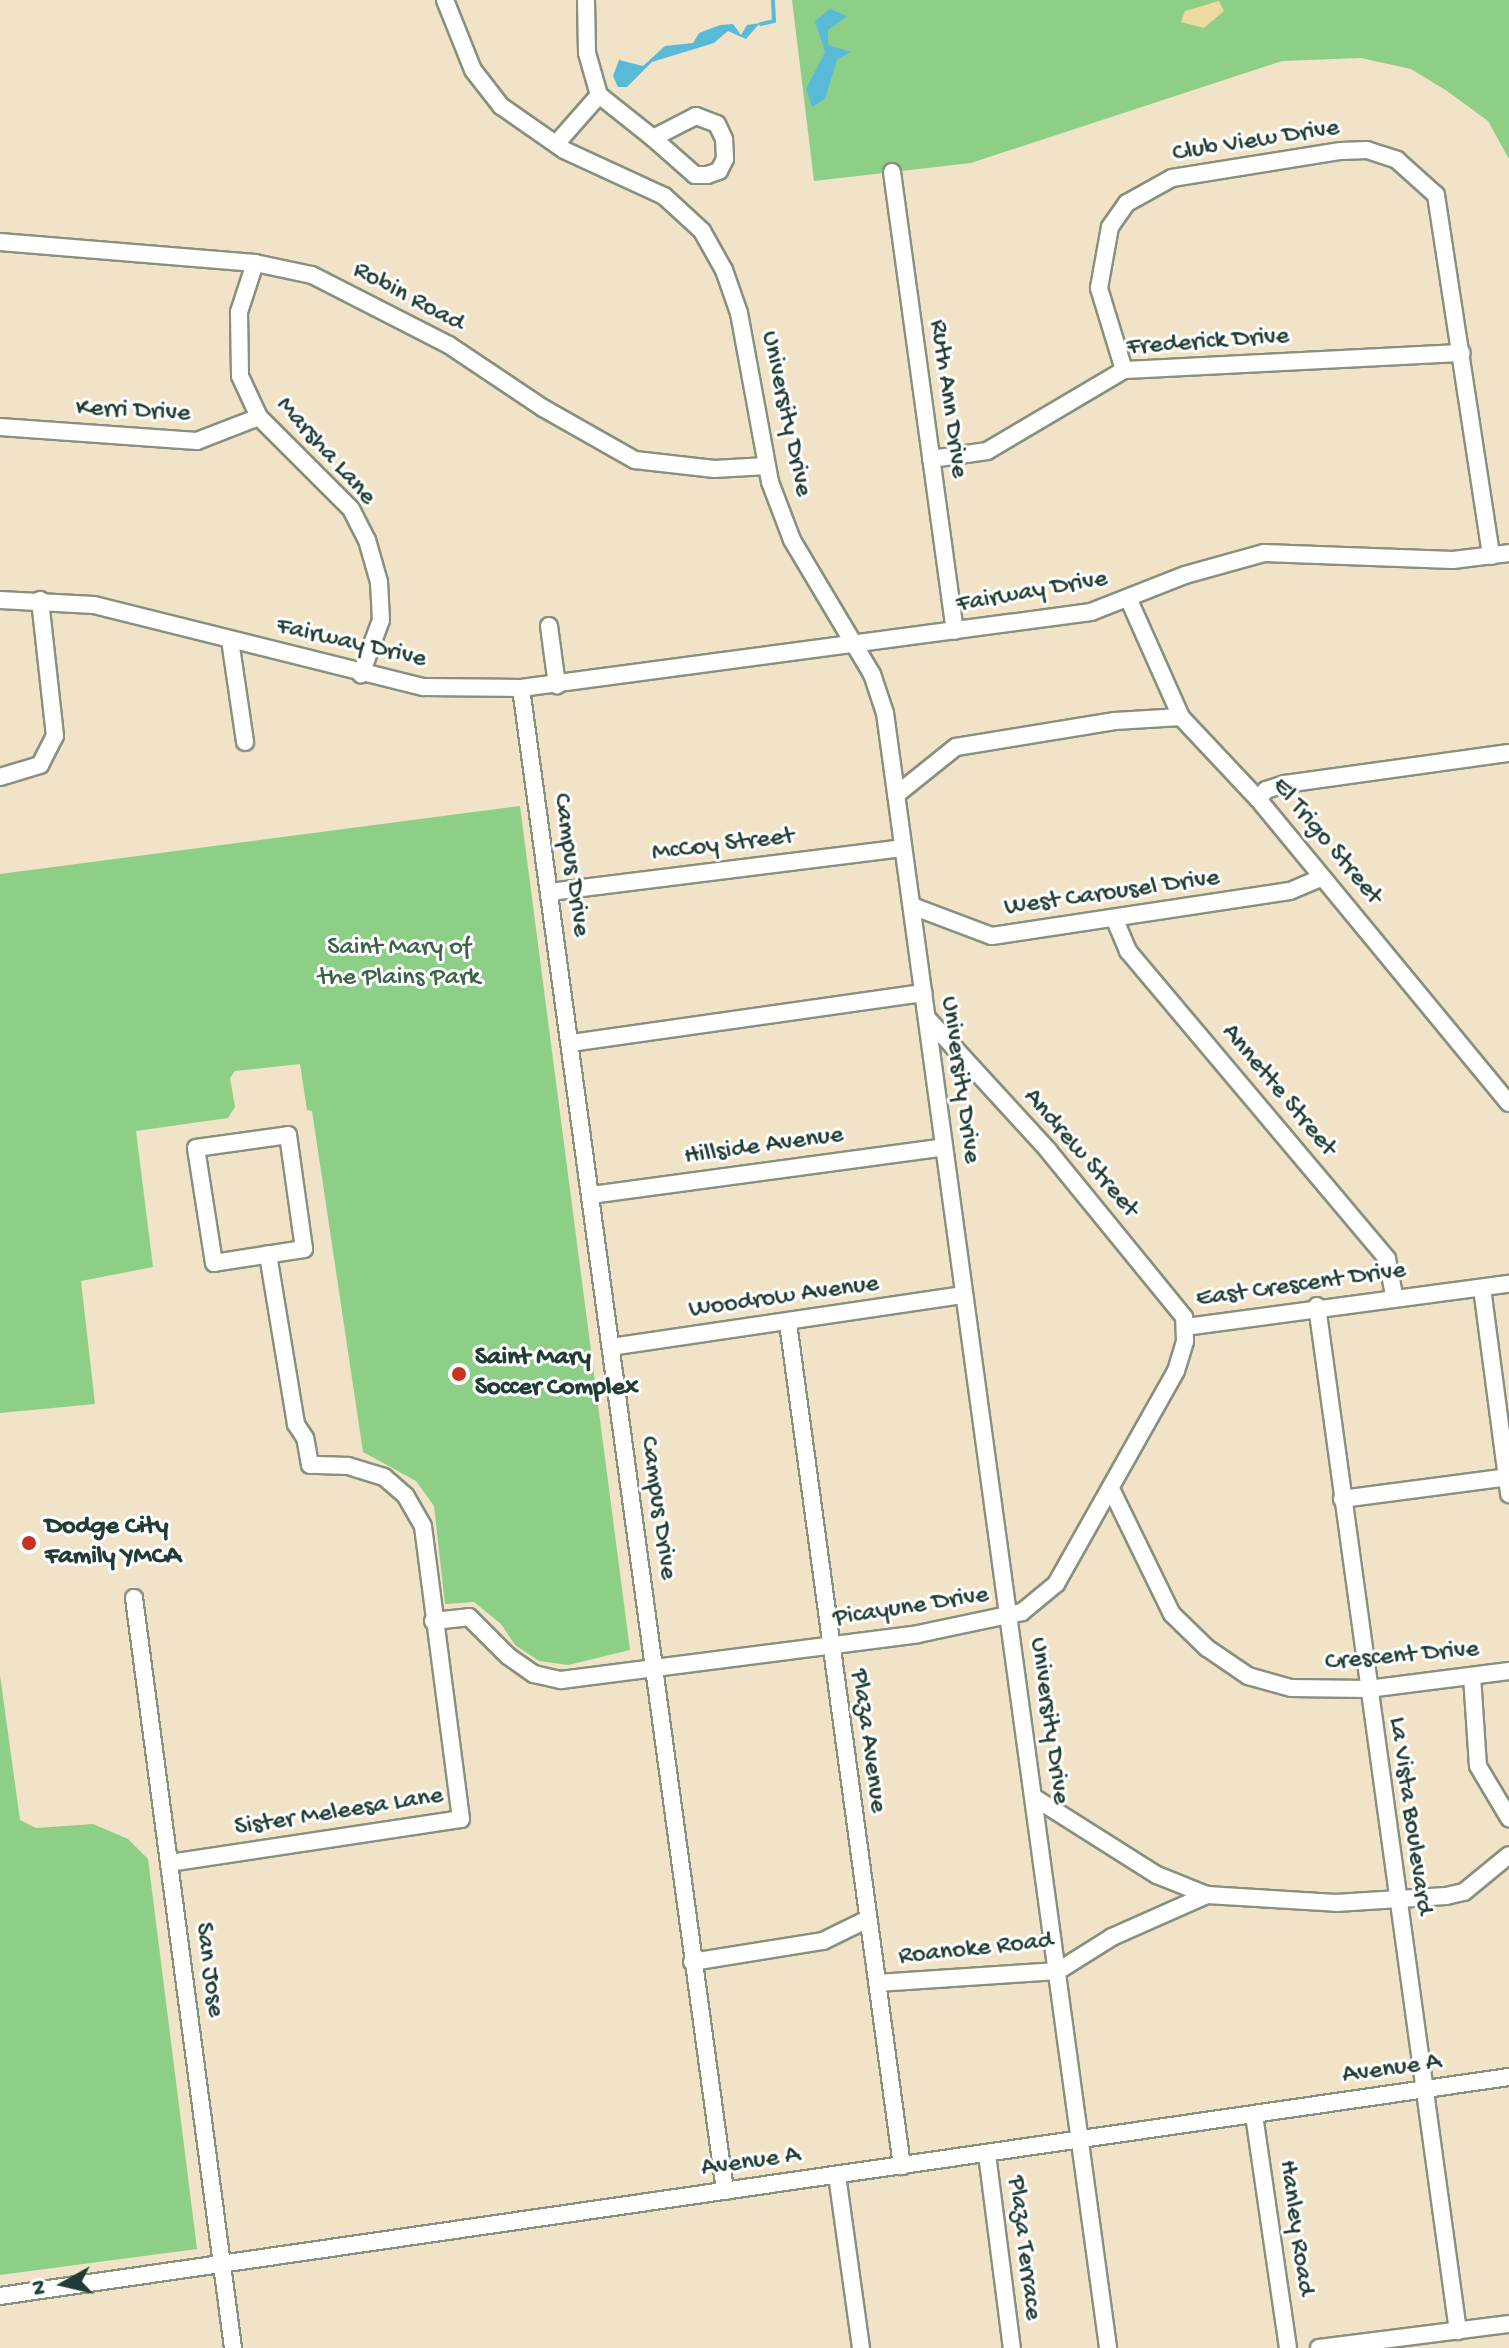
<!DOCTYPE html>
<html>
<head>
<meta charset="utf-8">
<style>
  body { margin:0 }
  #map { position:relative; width:1509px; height:2348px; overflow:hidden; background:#f1e3c7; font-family:"Gochi Hand",sans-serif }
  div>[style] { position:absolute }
  .green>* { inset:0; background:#8dcf86 }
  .sand>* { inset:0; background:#eeda9e }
  .water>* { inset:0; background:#59bad8 }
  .stream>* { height:4px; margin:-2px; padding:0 2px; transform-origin:2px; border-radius:2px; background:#59bad8 }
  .roads { filter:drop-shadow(2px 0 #88907e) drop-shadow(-2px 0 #88907e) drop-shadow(0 2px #88907e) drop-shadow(0 -2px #88907e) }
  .minor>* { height:16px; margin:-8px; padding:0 8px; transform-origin:8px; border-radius:8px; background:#fff }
  .dots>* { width:22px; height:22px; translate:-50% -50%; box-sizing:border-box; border:4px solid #fff; border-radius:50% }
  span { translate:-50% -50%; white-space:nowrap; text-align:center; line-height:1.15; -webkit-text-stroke:6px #fff; paint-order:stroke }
  .street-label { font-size:26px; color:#1f3d34 }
  .park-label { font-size:26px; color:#3a6248 }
  .poi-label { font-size:26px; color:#1f3d34; font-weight:700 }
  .left { translate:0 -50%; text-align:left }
  .north { position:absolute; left:24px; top:2244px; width:80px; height:80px; -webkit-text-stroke:6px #fff; paint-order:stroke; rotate:262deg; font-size:22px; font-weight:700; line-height:32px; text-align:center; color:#1f3d34 }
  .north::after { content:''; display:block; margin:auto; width:28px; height:36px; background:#1f3d34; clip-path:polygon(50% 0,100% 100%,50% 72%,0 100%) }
</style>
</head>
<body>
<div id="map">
  <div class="green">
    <i style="clip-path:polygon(792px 0,1509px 0,1509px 159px,1488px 121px,1447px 91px,1411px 69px,1361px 58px,1282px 61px,971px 163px,814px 181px)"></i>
    <i style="clip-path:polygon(520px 806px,630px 1650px,568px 1665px,539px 1661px,515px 1645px,501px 1624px,474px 1602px,445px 1604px,434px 1506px,416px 1481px,363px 1452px,312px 1111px,307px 1110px,300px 1064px,235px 1071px,230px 1078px,235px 1107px,228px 1118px,136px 1131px,153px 1267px,81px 1281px,95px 1404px,0 1413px,0 874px)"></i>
    <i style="clip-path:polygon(0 1675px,20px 1820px,36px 1828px,93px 1824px,128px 1839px,148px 1859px,197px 2249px,0 2275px)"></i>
  </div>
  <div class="sand">
    <i style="clip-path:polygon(1219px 1px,1224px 11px,1204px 28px,1181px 22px,1185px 11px)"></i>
  </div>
  <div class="water">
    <i style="clip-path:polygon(830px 9px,847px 16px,828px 30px,828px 45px,851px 52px,837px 60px,825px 99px,812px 107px,806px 89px,825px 52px,815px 21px)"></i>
    <i style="clip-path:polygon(760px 23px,746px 39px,728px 31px,714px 43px,652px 62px,627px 87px,618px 87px,613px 76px,619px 60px,643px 66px,665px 46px,693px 43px,699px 33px,720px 25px,733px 24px,741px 35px,747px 25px)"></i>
  </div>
  <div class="stream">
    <i style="left:761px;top:24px;width:13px;rotate:-13deg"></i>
    <i style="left:774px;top:21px;width:21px;rotate:-93deg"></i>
  </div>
  <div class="roads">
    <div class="minor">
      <i style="left:445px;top:0;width:75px;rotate:68.2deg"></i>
      <i style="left:473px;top:70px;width:46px;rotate:52.1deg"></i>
      <i style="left:501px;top:106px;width:77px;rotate:34.9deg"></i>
      <i style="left:564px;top:150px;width:110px;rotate:24.7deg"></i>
      <i style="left:664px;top:196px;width:52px;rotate:42.6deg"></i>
      <i style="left:702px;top:231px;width:45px;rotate:60.6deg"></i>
      <i style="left:724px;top:270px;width:46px;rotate:70.8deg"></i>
      <i style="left:739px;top:313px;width:172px;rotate:79.6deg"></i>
      <i style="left:770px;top:482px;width:62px;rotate:69.2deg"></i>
      <i style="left:792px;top:540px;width:156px;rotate:59.2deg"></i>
      <i style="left:872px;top:674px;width:41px;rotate:71.6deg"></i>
      <i style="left:885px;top:713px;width:1650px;rotate:82.23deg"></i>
      <i style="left:586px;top:0;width:53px;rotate:88.9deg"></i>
      <i style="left:587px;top:53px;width:44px;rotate:74.1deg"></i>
      <i style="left:599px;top:95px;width:69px;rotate:38.5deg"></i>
      <i style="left:696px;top:116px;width:22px;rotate:21deg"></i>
      <i style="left:717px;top:124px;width:17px;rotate:65deg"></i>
      <i style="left:724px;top:139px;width:20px;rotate:87deg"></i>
      <i style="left:725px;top:159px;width:13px;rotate:117deg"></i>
      <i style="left:719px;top:171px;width:13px;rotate:162deg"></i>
      <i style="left:707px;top:175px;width:12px;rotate:180deg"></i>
      <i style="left:695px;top:175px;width:56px;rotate:-138.6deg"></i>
      <i style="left:653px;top:138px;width:48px;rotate:-27.1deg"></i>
      <i style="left:556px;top:144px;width:65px;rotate:-48.7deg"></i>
      <i style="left:892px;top:172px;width:463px;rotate:82.2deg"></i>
      <i style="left:0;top:242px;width:256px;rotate:4.7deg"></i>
      <i style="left:255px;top:263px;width:58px;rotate:11.9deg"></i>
      <i style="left:312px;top:275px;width:154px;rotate:27.1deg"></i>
      <i style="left:449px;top:345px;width:113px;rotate:33.8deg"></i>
      <i style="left:543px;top:408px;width:106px;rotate:29.5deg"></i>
      <i style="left:635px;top:460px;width:80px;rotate:6.5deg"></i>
      <i style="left:714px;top:469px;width:53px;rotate:-3.2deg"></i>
      <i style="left:255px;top:263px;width:52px;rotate:108.1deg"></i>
      <i style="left:239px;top:312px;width:64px;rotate:89.1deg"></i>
      <i style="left:240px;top:376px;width:45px;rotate:65.1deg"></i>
      <i style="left:259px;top:417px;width:130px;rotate:45deg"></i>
      <i style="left:351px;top:509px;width:35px;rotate:63deg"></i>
      <i style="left:367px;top:540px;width:44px;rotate:74.1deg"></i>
      <i style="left:379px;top:582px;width:38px;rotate:87deg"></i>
      <i style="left:381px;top:620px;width:58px;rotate:110.3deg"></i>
      <i style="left:1124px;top:370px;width:86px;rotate:-107deg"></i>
      <i style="left:1099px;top:288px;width:62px;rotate:-79.8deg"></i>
      <i style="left:1110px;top:227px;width:29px;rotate:-55deg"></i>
      <i style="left:1127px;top:203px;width:51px;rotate:-29.1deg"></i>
      <i style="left:1172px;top:178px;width:171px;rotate:-9.1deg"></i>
      <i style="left:1341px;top:151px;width:26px;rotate:-2deg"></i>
      <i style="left:1367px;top:150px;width:32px;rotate:18deg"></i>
      <i style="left:1397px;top:160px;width:52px;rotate:41.9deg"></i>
      <i style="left:1436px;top:195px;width:365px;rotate:81.3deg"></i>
      <i style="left:0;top:427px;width:197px;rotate:4.1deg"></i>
      <i style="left:197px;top:441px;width:66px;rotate:-21.2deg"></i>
      <i style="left:931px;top:459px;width:57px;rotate:-8.1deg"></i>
      <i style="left:987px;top:451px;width:159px;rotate:-30.6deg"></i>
      <i style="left:1124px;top:370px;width:338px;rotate:-2.9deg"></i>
      <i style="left:0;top:600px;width:94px;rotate:3deg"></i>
      <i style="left:94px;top:605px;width:340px;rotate:14deg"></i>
      <i style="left:424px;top:687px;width:97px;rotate:0.6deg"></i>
      <i style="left:521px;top:688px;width:575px;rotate:-7.59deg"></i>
      <i style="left:1091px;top:612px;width:101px;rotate:-21.5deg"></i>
      <i style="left:1185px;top:575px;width:82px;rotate:-15.6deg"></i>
      <i style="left:1264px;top:553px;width:189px;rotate:2.1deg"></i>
      <i style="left:1453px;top:560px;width:56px;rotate:-7.1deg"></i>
      <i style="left:1129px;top:600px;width:128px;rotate:66deg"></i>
      <i style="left:1181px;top:717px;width:112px;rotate:46.8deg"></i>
      <i style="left:1258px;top:799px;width:394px;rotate:50.5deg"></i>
      <i style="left:549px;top:626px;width:60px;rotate:82.3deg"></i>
      <i style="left:230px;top:640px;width:103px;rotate:81.6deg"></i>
      <i style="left:521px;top:688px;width:1517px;rotate:82.27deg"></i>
      <i style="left:0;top:777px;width:42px;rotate:-16.7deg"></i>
      <i style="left:40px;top:765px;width:33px;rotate:-63deg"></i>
      <i style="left:55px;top:736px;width:137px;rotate:-96.3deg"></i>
      <i style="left:896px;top:795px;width:77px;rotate:-38.7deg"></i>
      <i style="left:956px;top:747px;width:161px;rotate:-9.3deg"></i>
      <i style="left:1115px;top:721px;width:66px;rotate:-3.5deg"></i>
      <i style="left:1258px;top:799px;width:12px;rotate:-48deg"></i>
      <i style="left:1266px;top:790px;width:20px;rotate:-18deg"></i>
      <i style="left:1285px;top:784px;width:226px;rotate:-7.9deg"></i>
      <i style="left:550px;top:892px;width:355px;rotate:-7.1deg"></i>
      <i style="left:912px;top:906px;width:85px;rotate:20.6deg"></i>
      <i style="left:992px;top:936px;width:301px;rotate:-8.6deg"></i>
      <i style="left:1290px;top:891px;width:33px;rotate:-23deg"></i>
      <i style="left:1115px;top:920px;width:34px;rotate:67deg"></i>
      <i style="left:1128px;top:951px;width:402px;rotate:49.9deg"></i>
      <i style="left:1387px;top:1259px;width:38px;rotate:79deg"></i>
      <i style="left:571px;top:1043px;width:356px;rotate:-8.1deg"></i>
      <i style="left:288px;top:1135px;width:115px;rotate:82deg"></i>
      <i style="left:304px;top:1249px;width:91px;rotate:171.2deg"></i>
      <i style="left:214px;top:1263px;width:116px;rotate:-98.9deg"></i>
      <i style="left:196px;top:1148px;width:93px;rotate:-8deg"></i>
      <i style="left:591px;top:1195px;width:356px;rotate:-7.7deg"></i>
      <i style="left:1482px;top:1288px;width:208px;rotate:82.5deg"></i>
      <i style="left:1317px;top:1306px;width:1035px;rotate:82.17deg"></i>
      <i style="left:788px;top:1323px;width:851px;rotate:82.3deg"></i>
      <i style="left:1185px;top:1327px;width:327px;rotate:-7.6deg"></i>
      <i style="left:611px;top:1347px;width:357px;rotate:-8.4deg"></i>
      <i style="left:1112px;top:1491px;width:137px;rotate:64deg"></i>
      <i style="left:1172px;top:1614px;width:49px;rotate:44.2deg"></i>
      <i style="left:1207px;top:1648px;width:50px;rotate:34.3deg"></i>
      <i style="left:1248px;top:1676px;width:45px;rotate:15.6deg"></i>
      <i style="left:1291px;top:1688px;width:77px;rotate:0.7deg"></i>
      <i style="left:1368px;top:1689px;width:142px;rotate:-7.3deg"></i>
      <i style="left:1342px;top:1499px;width:168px;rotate:-7.5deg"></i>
      <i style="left:134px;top:1598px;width:757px;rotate:82.48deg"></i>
      <i style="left:433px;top:1621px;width:36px;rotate:-6deg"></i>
      <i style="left:469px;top:1617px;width:55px;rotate:45deg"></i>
      <i style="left:508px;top:1656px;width:32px;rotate:35deg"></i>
      <i style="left:534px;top:1674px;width:28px;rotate:13deg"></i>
      <i style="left:561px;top:1680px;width:360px;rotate:-7.3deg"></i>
      <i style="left:918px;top:1634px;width:106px;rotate:-11.9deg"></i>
      <i style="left:1022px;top:1612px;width:44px;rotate:-39.5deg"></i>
      <i style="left:1056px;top:1584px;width:244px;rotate:-60.6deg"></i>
      <i style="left:1176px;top:1371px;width:31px;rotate:-73deg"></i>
      <i style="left:1185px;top:1341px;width:24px;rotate:-92deg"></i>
      <i style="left:1184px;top:1317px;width:215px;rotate:-129.2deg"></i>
      <i style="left:1048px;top:1150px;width:178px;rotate:-132.5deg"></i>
      <i style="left:1472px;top:1676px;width:90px;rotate:86.2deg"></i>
      <i style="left:1478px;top:1766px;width:61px;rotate:59.2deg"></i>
      <i style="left:1035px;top:1798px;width:144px;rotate:32.3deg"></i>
      <i style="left:1157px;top:1875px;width:54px;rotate:21.8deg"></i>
      <i style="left:1207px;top:1895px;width:129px;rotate:3.5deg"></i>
      <i style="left:1336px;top:1903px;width:110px;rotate:-3.6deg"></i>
      <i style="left:1446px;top:1896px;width:18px;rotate:-13deg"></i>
      <i style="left:1464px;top:1892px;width:58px;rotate:-39.4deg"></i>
      <i style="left:170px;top:1863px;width:294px;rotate:-8.6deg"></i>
      <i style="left:461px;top:1819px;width:295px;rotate:-97.4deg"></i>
      <i style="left:423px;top:1526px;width:34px;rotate:-120deg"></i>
      <i style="left:406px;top:1496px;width:29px;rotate:-139deg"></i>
      <i style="left:384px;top:1477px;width:38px;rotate:-163deg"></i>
      <i style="left:348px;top:1466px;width:38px;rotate:-178deg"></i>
      <i style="left:310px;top:1465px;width:27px;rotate:-100deg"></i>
      <i style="left:305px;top:1438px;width:17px;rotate:-123deg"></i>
      <i style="left:296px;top:1424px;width:172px;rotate:-99.4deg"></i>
      <i style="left:692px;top:1962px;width:133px;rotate:-9.1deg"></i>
      <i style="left:823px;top:1941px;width:50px;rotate:-26.1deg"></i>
      <i style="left:877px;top:1983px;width:181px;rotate:-3.8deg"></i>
      <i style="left:1058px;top:1971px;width:64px;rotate:-32.2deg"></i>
      <i style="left:1112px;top:1937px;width:104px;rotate:-23.9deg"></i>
      <i style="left:1254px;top:2115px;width:235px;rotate:81.7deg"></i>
      <i style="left:987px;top:2154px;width:196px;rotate:82.7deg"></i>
      <i style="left:837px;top:2175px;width:175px;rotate:82.1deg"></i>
      <i style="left:0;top:2296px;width:1525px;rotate:-8.26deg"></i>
      <i style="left:1319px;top:2348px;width:192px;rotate:-7.2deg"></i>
    </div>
  </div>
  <div class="dots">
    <i style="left:459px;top:1374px;background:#c8321e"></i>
    <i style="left:29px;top:1543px;background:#c8321e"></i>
  </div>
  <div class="street-label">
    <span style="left:1256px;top:142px;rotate:-9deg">Club View Drive</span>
    <span style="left:408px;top:298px;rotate:28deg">Robin Road</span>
    <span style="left:1208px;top:343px;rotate:-4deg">Frederick Drive</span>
    <span style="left:947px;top:399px;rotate:82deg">Ruth Ann Drive</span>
    <span style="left:133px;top:412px;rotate:3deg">Kerri Drive</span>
    <span style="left:785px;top:414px;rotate:78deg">University Drive</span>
    <span style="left:325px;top:452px;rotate:48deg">Marsha Lane</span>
    <span style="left:1032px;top:593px;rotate:-10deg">Fairway Drive</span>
    <span style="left:351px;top:644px;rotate:13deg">Fairway Drive</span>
    <span style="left:1326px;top:842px;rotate:50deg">El Trigo Street</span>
    <span style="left:723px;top:846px;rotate:-7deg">McCoy Street</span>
    <span style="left:570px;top:865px;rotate:82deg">Campus Drive</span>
    <span style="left:1112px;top:894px;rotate:-8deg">West Carousel Drive</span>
    <span style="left:959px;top:1080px;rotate:82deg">University Drive</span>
    <span style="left:1278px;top:1091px;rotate:50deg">Annette Street</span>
    <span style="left:764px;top:1147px;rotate:-8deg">Hillside Avenue</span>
    <span style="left:1080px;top:1154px;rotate:49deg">Andrew Street</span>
    <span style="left:1301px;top:1286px;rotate:-8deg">East Crescent Drive</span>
    <span style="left:784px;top:1298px;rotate:-8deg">Woodrow Avenue</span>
    <span style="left:657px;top:1508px;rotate:82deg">Campus Drive</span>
    <span style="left:911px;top:1608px;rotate:-9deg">Picayune Drive</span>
    <span style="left:1402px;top:1657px;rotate:-5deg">Crescent Drive</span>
    <span style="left:1048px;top:1721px;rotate:82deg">University Drive</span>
    <span style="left:867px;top:1741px;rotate:82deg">Plaza Avenue</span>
    <span style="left:339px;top:1813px;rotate:-9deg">Sister Meleesa Lane</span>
    <span style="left:1409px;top:1816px;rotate:82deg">La Vista Boulevard</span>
    <span style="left:976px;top:1950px;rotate:-6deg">Roanoke Road</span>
    <span style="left:208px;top:1970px;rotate:82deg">San Jose</span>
    <span style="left:1392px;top:2070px;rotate:-8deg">Avenue A</span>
    <span style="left:751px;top:2163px;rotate:-8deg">Avenue A</span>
    <span style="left:1295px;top:2228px;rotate:82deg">Hanley Road</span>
    <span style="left:1023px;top:2248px;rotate:83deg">Plaza Terrace</span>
  </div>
  <div class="park-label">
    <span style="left:399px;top:964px">Saint Mary of<br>the Plains Park</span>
  </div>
  <div class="poi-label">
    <span class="left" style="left:475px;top:1374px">Saint Mary<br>Soccer Complex</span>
    <span class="left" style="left:45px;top:1543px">Dodge City<br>Family YMCA</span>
  </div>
  <div class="north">N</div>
</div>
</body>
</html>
